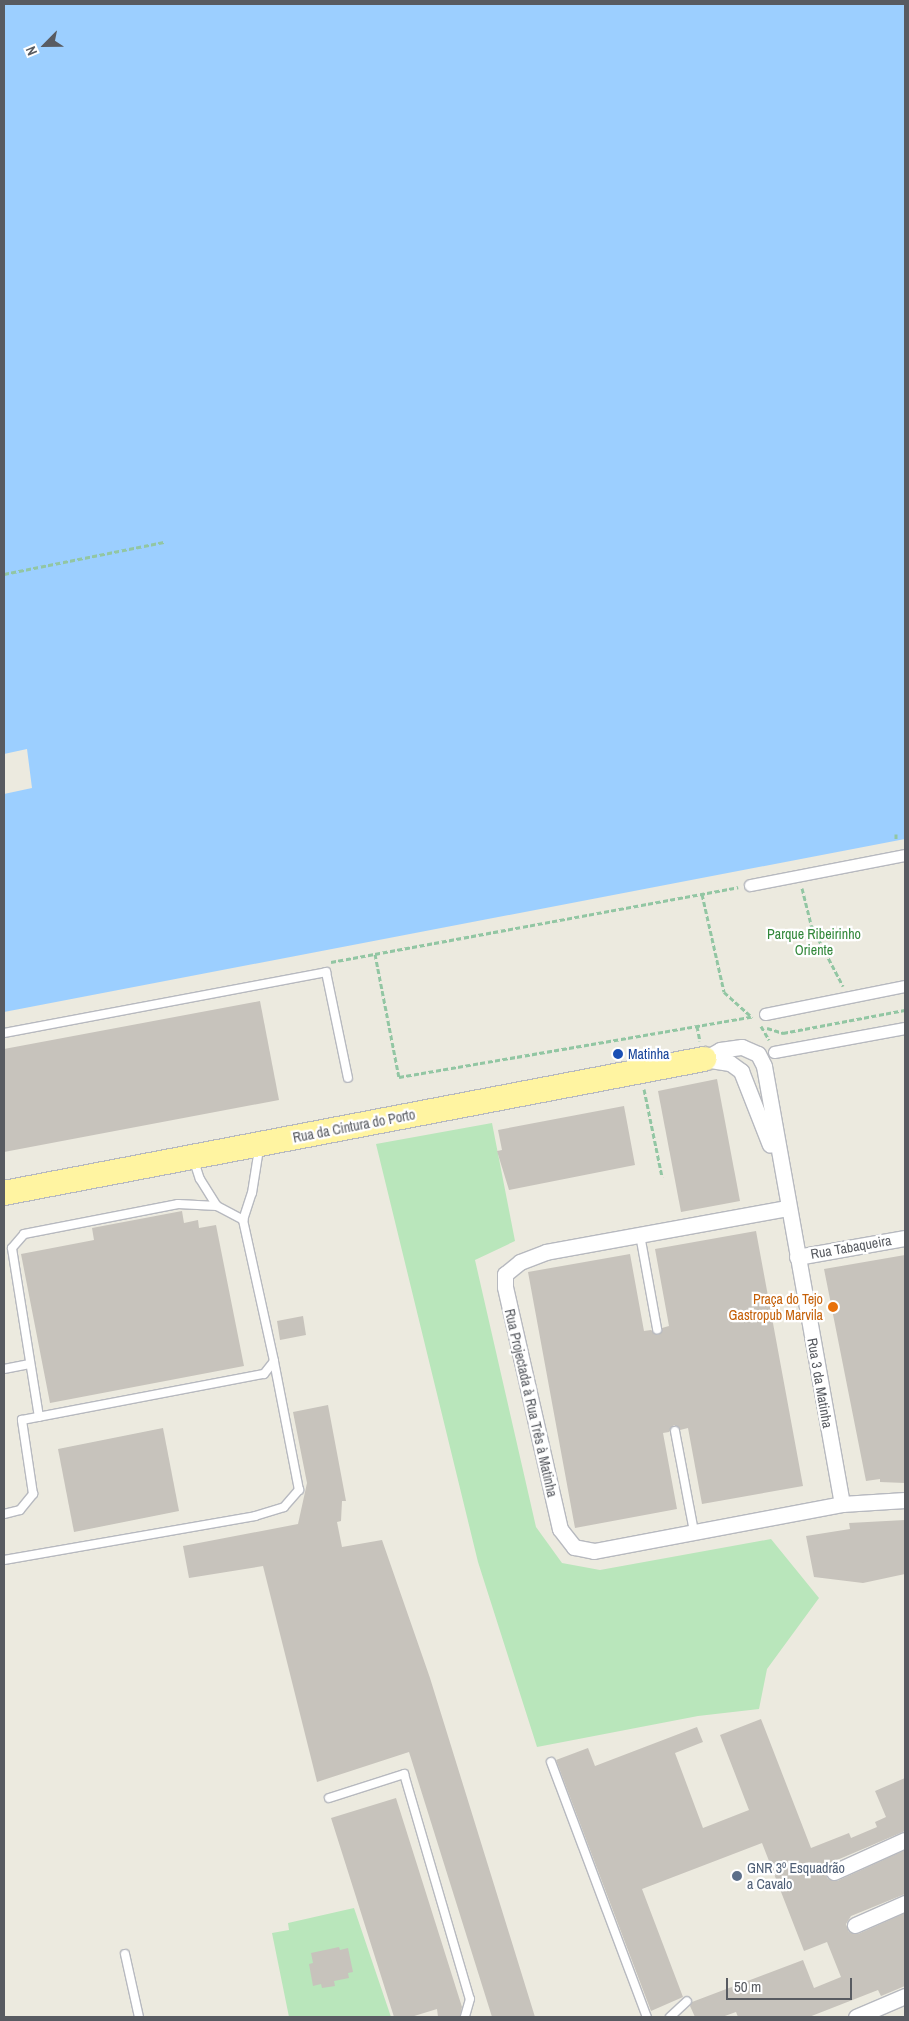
<!DOCTYPE html>
<html>
<head>
<meta charset="utf-8">
<style>
  body { margin:0 }
  #map { position:relative; width:909px; height:2021px; overflow:hidden; background:#eceadf; font-family:"Archivo Narrow",sans-serif }
  div>[style] { position:absolute }
  .green>* { inset:0; background:#b9e6bb }
  .water>* { inset:0; background:#9ccfff }
  .building>* { inset:0; background:#c7c3bc }
  .path>* { height:3px; margin-top:-1.5px; transform-origin:0; background:repeating-linear-gradient(90deg,#92c6a3 0 5px,transparent 0 7.5px) }
  .roads { filter:drop-shadow(1px 0 #b7b9bf) drop-shadow(-1px 0 #b7b9bf) drop-shadow(0 1px #b7b9bf) drop-shadow(0 -1px #b7b9bf) }
  .service>* { height:8px; margin:-4px; padding:0 4px; transform-origin:4px; border-radius:4px; background:#fff }
  .pedestrian>* { height:11px; margin:-5.5px; padding:0 5.5px; transform-origin:5.5px; border-radius:5.5px; background:#fff }
  .minor>* { height:15px; margin:-7.5px; padding:0 7.5px; transform-origin:7.5px; border-radius:7.5px; background:#fff }
  .primary>* { height:24px; margin:-12px; padding:0 12px; transform-origin:12px; border-radius:12px; background:#fff4a1 }
  .dots>* { width:14px; height:14px; translate:-50% -50%; box-sizing:border-box; border:2px solid #fff; border-radius:50% }
  span { translate:-50% -50%; white-space:nowrap; text-align:center; line-height:1.15; -webkit-text-stroke:4.5px #fff; paint-order:stroke }
  .park-label { font-size:14px; color:#318739 }
  .transit-label { font-size:14px; color:#164399 }
  .left { translate:0 -50%; text-align:left }
  .street-label { font-size:14px; color:#585b61 }
  .food-label { font-size:14px; color:#c56008 }
  .right { translate:-100% -50%; text-align:right }
  .service-label { font-size:14px; color:#4e5e75 }
  .frame { position:absolute; inset:0; border:5px solid #585b61; pointer-events:none }
  .north { position:absolute; left:20px; top:20px; width:50px; height:50px; -webkit-text-stroke:4px #fff; paint-order:stroke; rotate:247deg; font-size:14px; font-weight:700; line-height:20px; text-align:center; color:#585b61 }
  .north::after { content:''; display:block; margin:auto; width:18px; height:22px; background:#585b61; clip-path:polygon(50% 0,100% 100%,50% 72%,0 100%) }
  .scale { position:absolute; left:726px; top:1978px; width:126px; height:22px; box-sizing:border-box; border:2px solid #585b61; border-top:0; padding-left:6px; font-size:15px; line-height:18px; white-space:nowrap; color:#585b61; -webkit-text-stroke:4px #fff; paint-order:stroke }
</style>
</head>
<body>
<div id="map">
  <div class="green">
    <i style="clip-path:polygon(492px 1123px,515px 1241px,475px 1260px,536px 1527px,562px 1563px,600px 1570px,771px 1539px,819px 1598px,767px 1669px,759px 1709px,698px 1716px,537px 1747px,478px 1562px,376px 1144px)"></i>
    <i style="clip-path:polygon(354px 1908px,391px 2017px,289px 2017px,272px 1933px,289px 1930px,288px 1923px)"></i>
  </div>
  <div class="water">
    <i style="clip-path:polygon(4px 4px,905px 4px,905px 839px,4px 1012px,4px 794px,32px 788px,27px 749px,4px 754px)"></i>
  </div>
  <div class="building">
    <i style="clip-path:polygon(260px 1001px,279px 1100px,4px 1152px,4px 1049px)"></i>
    <i style="clip-path:polygon(717px 1079px,740px 1201px,681px 1212px,658px 1091px)"></i>
    <i style="clip-path:polygon(624px 1106px,635px 1165px,509px 1190px,497px 1151px,502px 1150px,498px 1130px)"></i>
    <i style="clip-path:polygon(182px 1211px,184px 1223px,198px 1220px,199px 1228px,216px 1225px,244px 1366px,50px 1403px,21px 1254px,94px 1240px,92px 1228px)"></i>
    <i style="clip-path:polygon(756px 1231px,803px 1486px,702px 1504px,688px 1428px,680px 1430px,674px 1425px,669px 1432px,663px 1433px,677px 1509px,575px 1528px,528px 1272px,630px 1254px,644px 1331px,651px 1330px,658px 1335px,662px 1328px,669px 1326px,655px 1249px)"></i>
    <i style="clip-path:polygon(905px 1255px,905px 1483px,880px 1482px,880px 1479px,866px 1481px,824px 1269px)"></i>
    <i style="clip-path:polygon(303px 1316px,306px 1335px,280px 1340px,277px 1321px)"></i>
    <i style="clip-path:polygon(328px 1405px,346px 1501px,342px 1501px,341px 1521px,337px 1522px,342px 1547px,382px 1540px,430px 1678px,535px 2017px,492px 2017px,409px 1752px,317px 1782px,263px 1566px,189px 1578px,183px 1546px,298px 1524px,307px 1483px,293px 1412px)"></i>
    <i style="clip-path:polygon(163px 1428px,179px 1511px,74px 1532px,58px 1449px)"></i>
    <i style="clip-path:polygon(905px 1520px,905px 1574px,863px 1583px,814px 1577px,806px 1536px,850px 1529px,849px 1523px)"></i>
    <i style="clip-path:polygon(761px 1719px,811px 1848px,849px 1833px,851px 1838px,877px 1827px,875px 1822px,886px 1817px,875px 1791px,905px 1778px,905px 1831px,830px 1863px,825px 1872px,828px 1879px,837px 1881px,905px 1850px,905px 1894px,851px 1916px,846px 1924px,849px 1932px,858px 1934px,905px 1913px,905px 1986px,881px 1996px,878px 1990px,809px 2017px,738px 2017px,736px 2012px,722px 2017px,695px 2017px,690px 2006px,692px 2002px,803px 1960px,814px 1988px,841px 1977px,827px 1942px,804px 1951px,762px 1843px,642px 1889px,683px 1997px,651px 2011px,556px 1760px,588px 1748px,595px 1766px,697px 1727px,703px 1742px,675px 1753px,703px 1828px,749px 1810px,720px 1735px)"></i>
    <i style="clip-path:polygon(396px 1798px,462px 2007px,460px 2017px,438px 2017px,437px 2009px,411px 2017px,394px 2017px,331px 1818px)"></i>
    <i style="clip-path:polygon(339px 1947px,340px 1950px,348px 1948px,353px 1972px,348px 1973px,349px 1978px,334px 1981px,335px 1986px,322px 1988px,321px 1984px,313px 1986px,309px 1964px,313px 1963px,311px 1953px)"></i>
  </div>
  <div class="path">
    <i style="left:4px;top:574px;width:163px;rotate:-11.3deg"></i>
    <i style="left:896px;top:834px;width:7px;rotate:90deg"></i>
    <i style="left:802px;top:888px;width:38px;rotate:76deg"></i>
    <i style="left:811px;top:925px;width:69px;rotate:62.3deg"></i>
    <i style="left:702px;top:894px;width:100px;rotate:77.3deg"></i>
    <i style="left:724px;top:992px;width:38px;rotate:42deg"></i>
    <i style="left:375px;top:954px;width:125px;rotate:79deg"></i>
    <i style="left:399px;top:1077px;width:357px;rotate:-9.7deg"></i>
    <i style="left:331px;top:962px;width:414px;rotate:-10.4deg"></i>
    <i style="left:697px;top:1026px;width:15px;rotate:79deg"></i>
    <i style="left:761px;top:1026px;width:16px;rotate:60deg"></i>
    <i style="left:767px;top:1028px;width:17px;rotate:17deg"></i>
    <i style="left:783px;top:1033px;width:124px;rotate:-10.7deg"></i>
    <i style="left:644px;top:1089px;width:90px;rotate:78.4deg"></i>
  </div>
  <div class="roads">
    <div class="service">
      <i style="left:4px;top:1033px;width:328px;rotate:-10.7deg"></i>
      <i style="left:326px;top:972px;width:108px;rotate:78.3deg"></i>
      <i style="left:193px;top:1158px;width:22px;rotate:72deg"></i>
      <i style="left:200px;top:1179px;width:32px;rotate:58deg"></i>
      <i style="left:217px;top:1206px;width:30px;rotate:28deg"></i>
      <i style="left:640px;top:1235px;width:96px;rotate:79.7deg"></i>
      <i style="left:4px;top:1369px;width:26px;rotate:-11deg"></i>
      <i style="left:39px;top:1417px;width:171px;rotate:-99.1deg"></i>
      <i style="left:12px;top:1248px;width:18px;rotate:-49deg"></i>
      <i style="left:24px;top:1234px;width:157px;rotate:-11deg"></i>
      <i style="left:178px;top:1204px;width:39px;rotate:3deg"></i>
      <i style="left:675px;top:1431px;width:103px;rotate:79.3deg"></i>
      <i style="left:4px;top:1514px;width:16px;rotate:-14deg"></i>
      <i style="left:20px;top:1510px;width:21px;rotate:-51deg"></i>
      <i style="left:33px;top:1494px;width:75px;rotate:-98.5deg"></i>
      <i style="left:22px;top:1420px;width:246px;rotate:-10.8deg"></i>
      <i style="left:264px;top:1374px;width:16px;rotate:-52deg"></i>
      <i style="left:274px;top:1361px;width:144px;rotate:-102.4deg"></i>
      <i style="left:243px;top:1220px;width:28px;rotate:-72deg"></i>
      <i style="left:252px;top:1193px;width:45px;rotate:-81deg"></i>
      <i style="left:4px;top:1560px;width:255px;rotate:-9.9deg"></i>
      <i style="left:255px;top:1516px;width:30px;rotate:-17deg"></i>
      <i style="left:284px;top:1507px;width:23px;rotate:-49deg"></i>
      <i style="left:299px;top:1490px;width:131px;rotate:-101deg"></i>
      <i style="left:551px;top:1762px;width:272px;rotate:69.4deg"></i>
      <i style="left:329px;top:1798px;width:79px;rotate:-17.7deg"></i>
      <i style="left:404px;top:1774px;width:234px;rotate:73.7deg"></i>
      <i style="left:470px;top:1999px;width:19px;rotate:106deg"></i>
      <i style="left:125px;top:1954px;width:65px;rotate:77.5deg"></i>
      <i style="left:670px;top:2017px;width:23px;rotate:-43deg"></i>
    </div>
    <div class="pedestrian">
      <i style="left:750px;top:885px;width:158px;rotate:-11deg"></i>
      <i style="left:765px;top:1014px;width:143px;rotate:-11.3deg"></i>
      <i style="left:774px;top:1052px;width:133px;rotate:-10.4deg"></i>
    </div>
    <div class="minor">
      <i style="left:704px;top:1059px;width:18px;rotate:-29deg"></i>
      <i style="left:720px;top:1050px;width:22px;rotate:-8deg"></i>
      <i style="left:742px;top:1047px;width:17px;rotate:24deg"></i>
      <i style="left:758px;top:1054px;width:13px;rotate:63deg"></i>
      <i style="left:764px;top:1066px;width:445px;rotate:79.9deg"></i>
      <i style="left:704px;top:1059px;width:26px;rotate:9deg"></i>
      <i style="left:730px;top:1063px;width:14px;rotate:36deg"></i>
      <i style="left:741px;top:1071px;width:79px;rotate:68.6deg"></i>
      <i style="left:787px;top:1208px;width:245px;rotate:169.7deg"></i>
      <i style="left:546px;top:1252px;width:28px;rotate:159deg"></i>
      <i style="left:520px;top:1262px;width:19px;rotate:141deg"></i>
      <i style="left:505px;top:1274px;width:13px;rotate:90deg"></i>
      <i style="left:505px;top:1287px;width:248px;rotate:77.2deg"></i>
      <i style="left:560px;top:1529px;width:23px;rotate:52deg"></i>
      <i style="left:574px;top:1547px;width:20px;rotate:11deg"></i>
      <i style="left:594px;top:1551px;width:252px;rotate:-10.7deg"></i>
      <i style="left:842px;top:1504px;width:63px;rotate:-3.6deg"></i>
      <i style="left:797px;top:1257px;width:110px;rotate:-10deg"></i>
      <i style="left:834px;top:1872px;width:78px;rotate:-24.3deg"></i>
      <i style="left:855px;top:1925px;width:55px;rotate:-23.7deg"></i>
      <i style="left:856px;top:2017px;width:53px;rotate:-23.2deg"></i>
    </div>
    <div class="primary">
      <i style="left:4px;top:1193px;width:713px;rotate:-10.84deg"></i>
    </div>
  </div>
  <div class="dots">
    <i style="left:618px;top:1054px;background:#1a4fb4"></i>
    <i style="left:833px;top:1307px;background:#e8710a"></i>
    <i style="left:737px;top:1876px;background:#5c6f8a"></i>
  </div>
  <div class="park-label">
    <span style="left:814px;top:942px">Parque Ribeirinho<br>Oriente</span>
  </div>
  <div class="transit-label">
    <span class="left" style="left:628px;top:1054px">Matinha</span>
  </div>
  <div class="street-label">
    <span style="left:354px;top:1126px;rotate:-11deg">Rua da Cintura do Porto</span>
    <span style="left:851px;top:1247px;rotate:-10deg">Rua Tabaqueira</span>
    <span style="left:820px;top:1383px;rotate:80deg">Rua 3 da Matinha</span>
    <span style="left:531px;top:1403px;rotate:77deg">Rua Projectada à Rua Três à Matinha</span>
  </div>
  <div class="food-label">
    <span class="right" style="left:823px;top:1307px">Praça do Tejo<br>Gastropub Marvila</span>
  </div>
  <div class="service-label">
    <span class="left" style="left:747px;top:1876px">GNR 3º Esquadrão<br>a Cavalo</span>
  </div>
  <div class="frame"></div>
  <div class="north">N</div>
  <div class="scale">50 m</div>
</div>
</body>
</html>
